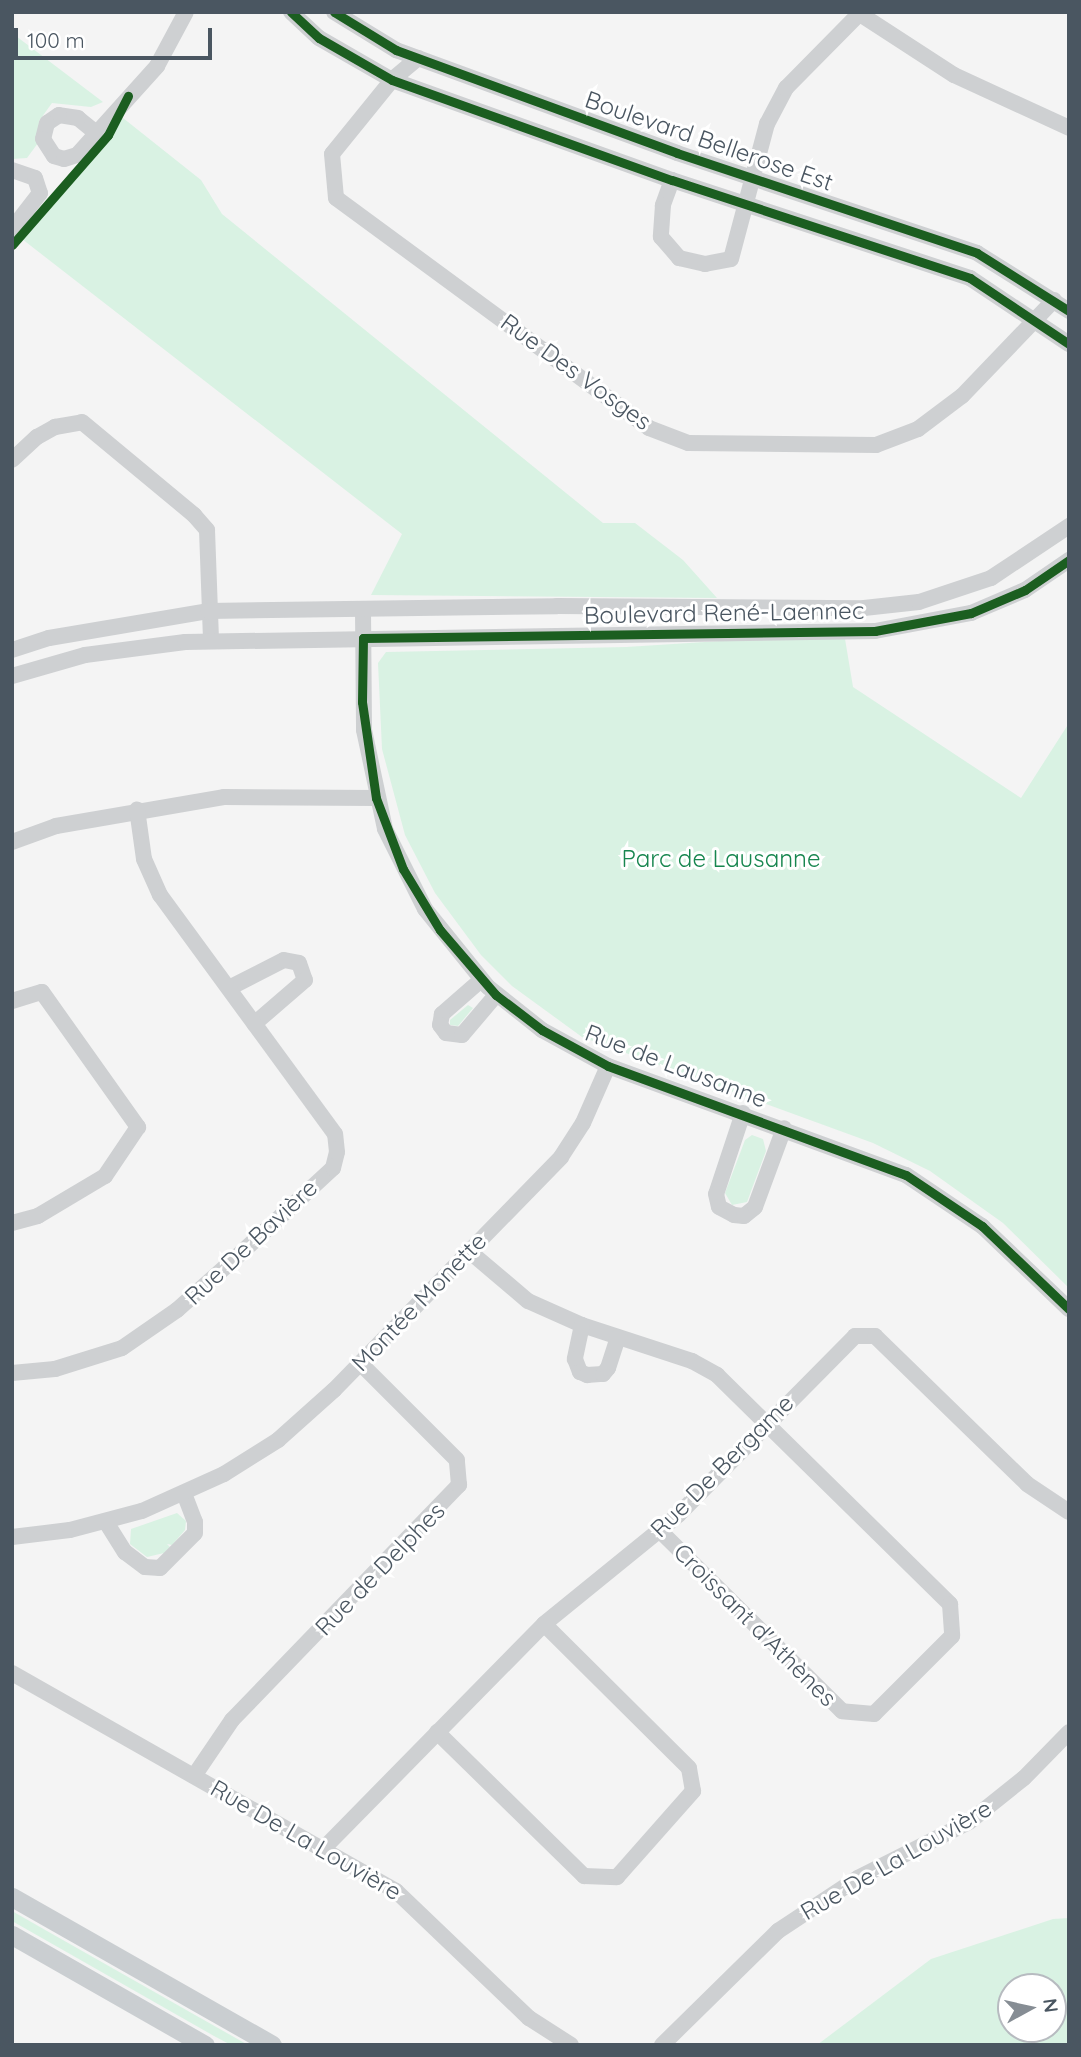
<!DOCTYPE html>
<html>
<head>
<meta charset="utf-8">
<style>
  body { margin:0 }
  #map { position:relative; width:1081px; height:2057px; overflow:hidden; background:#f4f4f4; font-family:Quicksand,sans-serif }
  div>[style] { position:absolute }
  .green>* { inset:0; background:#d9f2e3 }
  .minor>* { height:16px; margin:-8px; padding:0 8px; transform-origin:8px; border-radius:8px; background:#ced0d2 }
  .major>* { height:19px; margin:-9.5px; padding:0 9.5px; transform-origin:9.5px; border-radius:9.5px; background:#caced1 }
  .cycleway>* { height:9px; margin:-4.5px; padding:0 4.5px; transform-origin:4.5px; border-radius:4.5px; background:#1b5e20 }
  span { translate:-50% -50%; white-space:nowrap; text-align:center; line-height:1.15; -webkit-text-stroke:6px #fff; paint-order:stroke }
  .street-label { font-size:24px; color:#4a5661 }
  .park-label { font-size:24px; color:#17864f }
  .frame { position:absolute; inset:0; border:14px solid #4a5661; pointer-events:none }
  .north { position:absolute; left:997px; top:1973px; width:70px; height:70px; box-sizing:border-box; background:#fff; border:2px solid #b7bbc0; border-radius:50%; rotate:82deg; font-size:19px; font-weight:700; line-height:28px; text-align:center; color:#4a5661 }
  .north::after { content:''; display:block; margin:auto; width:24px; height:32px; background:#868d94; clip-path:polygon(50% 0,100% 100%,50% 72%,0 100%) }
  .scale { position:absolute; left:14px; top:28px; width:198px; height:32px; box-sizing:border-box; border:4px solid #4a5661; border-top:0; padding-left:9px; font-size:21px; line-height:24px; white-space:nowrap; color:#4a5661; -webkit-text-stroke:5px #fff; paint-order:stroke }
</style>
</head>
<body>
<div id="map">
  <div class="green">
    <i style="clip-path:polygon(12px 33px,103px 102px,91px 107px,52px 103px,39px 121px,38px 143px,27px 158px,12px 159px)"></i>
    <i style="clip-path:polygon(123px 118px,201px 180px,222px 214px,603px 523px,635px 523px,683px 560px,717px 598px,371px 595px,402px 534px,22px 239px)"></i>
    <i style="clip-path:polygon(844px 633px,853px 687px,1021px 798px,1069px 723px,1069px 1288px,1003px 1223px,930px 1171px,873px 1143px,582px 1037px,512px 986px,481px 955px,435px 893px,405px 835px,382px 749px,378px 663px,386px 652px,626px 647px)"></i>
    <i style="clip-path:polygon(468px 1005px,473px 1008px,458px 1026px,450px 1025px,450px 1020px)"></i>
    <i style="clip-path:polygon(752px 1135px,763px 1139px,766px 1151px,747px 1202px,732px 1205px,725px 1193px,745px 1140px)"></i>
    <i style="clip-path:polygon(177px 1513px,186px 1521px,185px 1530px,172px 1545px,167px 1544px,170px 1547px,164px 1553px,147px 1557px,130px 1544px,131px 1529px)"></i>
    <i style="clip-path:polygon(12px 1911px,47px 1931px,248px 2045px,231px 2045px,214px 2036px,12px 1921px)"></i>
    <i style="clip-path:polygon(evenodd,1069px 1918px,1069px 2045px,817px 2045px,931px 1959px,1053px 1919px,1069px 1918px,1011px 1987px,1053px 1987px,1053px 2029px,1011px 2029px,1011px 1987px)"></i>
  </div>
  <div class="minor">
    <i style="left:291px;top:12px;width:38px;rotate:43deg"></i>
    <i style="left:319px;top:38px;width:84px;rotate:29.9deg"></i>
    <i style="left:392px;top:80px;width:297px;rotate:19.7deg"></i>
    <i style="left:672px;top:180px;width:314px;rotate:18.2deg"></i>
    <i style="left:970px;top:278px;width:119px;rotate:33.7deg"></i>
    <i style="left:334px;top:12px;width:73px;rotate:31.5deg"></i>
    <i style="left:396px;top:50px;width:299px;rotate:20.1deg"></i>
    <i style="left:677px;top:153px;width:316px;rotate:18.4deg"></i>
    <i style="left:977px;top:253px;width:109px;rotate:32.2deg"></i>
    <i style="left:860px;top:14px;width:112px;rotate:33deg"></i>
    <i style="left:954px;top:75px;width:127px;rotate:24.7deg"></i>
    <i style="left:418px;top:58px;width:34px;rotate:140deg"></i>
    <i style="left:392px;top:80px;width:95px;rotate:129deg"></i>
    <i style="left:332px;top:154px;width:44px;rotate:84.8deg"></i>
    <i style="left:336px;top:198px;width:388px;rotate:36.3deg"></i>
    <i style="left:649px;top:428px;width:42px;rotate:21deg"></i>
    <i style="left:688px;top:443px;width:188px;rotate:0.6deg"></i>
    <i style="left:876px;top:445px;width:45px;rotate:-20.9deg"></i>
    <i style="left:918px;top:429px;width:55px;rotate:-36.9deg"></i>
    <i style="left:962px;top:396px;width:133px;rotate:-46.2deg"></i>
    <i style="left:95px;top:132px;width:22px;rotate:-141deg"></i>
    <i style="left:78px;top:118px;width:19px;rotate:-171deg"></i>
    <i style="left:59px;top:115px;width:14px;rotate:146deg"></i>
    <i style="left:47px;top:123px;width:16px;rotate:104deg"></i>
    <i style="left:43px;top:139px;width:20px;rotate:57deg"></i>
    <i style="left:54px;top:156px;width:10px;rotate:17deg"></i>
    <i style="left:64px;top:159px;width:14px;rotate:-17deg"></i>
    <i style="left:77px;top:155px;width:120px;rotate:-48deg"></i>
    <i style="left:157px;top:66px;width:61px;rotate:-61.8deg"></i>
    <i style="left:12px;top:170px;width:24px;rotate:19deg"></i>
    <i style="left:35px;top:178px;width:16px;rotate:72deg"></i>
    <i style="left:40px;top:193px;width:46px;rotate:127.9deg"></i>
    <i style="left:672px;top:180px;width:27px;rotate:110deg"></i>
    <i style="left:663px;top:205px;width:32px;rotate:94deg"></i>
    <i style="left:661px;top:237px;width:28px;rotate:49deg"></i>
    <i style="left:679px;top:258px;width:27px;rotate:13deg"></i>
    <i style="left:705px;top:264px;width:26px;rotate:-11deg"></i>
    <i style="left:731px;top:259px;width:140px;rotate:-75.1deg"></i>
    <i style="left:767px;top:124px;width:41px;rotate:-62.2deg"></i>
    <i style="left:786px;top:88px;width:107px;rotate:-45.4deg"></i>
    <i style="left:12px;top:460px;width:34px;rotate:-43deg"></i>
    <i style="left:37px;top:437px;width:21px;rotate:-29deg"></i>
    <i style="left:55px;top:427px;width:27px;rotate:-10deg"></i>
    <i style="left:82px;top:422px;width:146px;rotate:39.7deg"></i>
    <i style="left:194px;top:515px;width:20px;rotate:49deg"></i>
    <i style="left:207px;top:530px;width:111px;rotate:87.9deg"></i>
    <i style="left:363px;top:611px;width:119px;rotate:89.5deg"></i>
    <i style="left:364px;top:730px;width:101px;rotate:78deg"></i>
    <i style="left:385px;top:829px;width:89px;rotate:63.4deg"></i>
    <i style="left:425px;top:909px;width:100px;rotate:51.1deg"></i>
    <i style="left:488px;top:987px;width:69px;rotate:38.5deg"></i>
    <i style="left:542px;top:1030px;width:75px;rotate:28.6deg"></i>
    <i style="left:608px;top:1066px;width:317px;rotate:20.1deg"></i>
    <i style="left:906px;top:1175px;width:92px;rotate:33.9deg"></i>
    <i style="left:982px;top:1226px;width:120px;rotate:43.7deg"></i>
    <i style="left:12px;top:650px;width:39px;rotate:-18deg"></i>
    <i style="left:49px;top:638px;width:161px;rotate:-9.6deg"></i>
    <i style="left:208px;top:611px;width:349px;rotate:-0.8deg"></i>
    <i style="left:557px;top:606px;width:307px;rotate:0.4deg"></i>
    <i style="left:864px;top:608px;width:55px;rotate:-6.2deg"></i>
    <i style="left:919px;top:602px;width:76px;rotate:-18.4deg"></i>
    <i style="left:991px;top:578px;width:94px;rotate:-33.7deg"></i>
    <i style="left:12px;top:676px;width:76px;rotate:-16deg"></i>
    <i style="left:85px;top:655px;width:101px;rotate:-7.4deg"></i>
    <i style="left:185px;top:642px;width:690px;rotate:-0.91deg"></i>
    <i style="left:875px;top:631px;width:98px;rotate:-10.6deg"></i>
    <i style="left:971px;top:613px;width:59px;rotate:-23.1deg"></i>
    <i style="left:1025px;top:590px;width:53px;rotate:-34.3deg"></i>
    <i style="left:12px;top:842px;width:47px;rotate:-20deg"></i>
    <i style="left:56px;top:826px;width:170px;rotate:-9.8deg"></i>
    <i style="left:224px;top:797px;width:152px;rotate:0.4deg"></i>
    <i style="left:481px;top:980px;width:52px;rotate:138.9deg"></i>
    <i style="left:442px;top:1014px;width:11px;rotate:100deg"></i>
    <i style="left:440px;top:1025px;width:10px;rotate:53deg"></i>
    <i style="left:446px;top:1033px;width:16px;rotate:7deg"></i>
    <i style="left:462px;top:1035px;width:52px;rotate:-49.6deg"></i>
    <i style="left:231px;top:987px;width:59px;rotate:-27deg"></i>
    <i style="left:284px;top:960px;width:15px;rotate:11deg"></i>
    <i style="left:299px;top:963px;width:18px;rotate:71deg"></i>
    <i style="left:305px;top:980px;width:67px;rotate:139.2deg"></i>
    <i style="left:12px;top:1001px;width:31px;rotate:-17deg"></i>
    <i style="left:42px;top:992px;width:166px;rotate:54.6deg"></i>
    <i style="left:138px;top:1127px;width:59px;rotate:124deg"></i>
    <i style="left:105px;top:1176px;width:78px;rotate:149.2deg"></i>
    <i style="left:38px;top:1216px;width:27px;rotate:165deg"></i>
    <i style="left:743px;top:1113px;width:85px;rotate:108.4deg"></i>
    <i style="left:716px;top:1194px;width:13px;rotate:77deg"></i>
    <i style="left:719px;top:1207px;width:17px;rotate:28deg"></i>
    <i style="left:734px;top:1215px;width:10px;rotate:6deg"></i>
    <i style="left:744px;top:1216px;width:14px;rotate:-39deg"></i>
    <i style="left:755px;top:1207px;width:84px;rotate:-69.8deg"></i>
    <i style="left:469px;top:1251px;width:77px;rotate:40.3deg"></i>
    <i style="left:528px;top:1301px;width:59px;rotate:24deg"></i>
    <i style="left:582px;top:1325px;width:116px;rotate:18.1deg"></i>
    <i style="left:692px;top:1361px;width:29px;rotate:29deg"></i>
    <i style="left:717px;top:1375px;width:327px;rotate:44.5deg"></i>
    <i style="left:950px;top:1604px;width:32px;rotate:86deg"></i>
    <i style="left:952px;top:1636px;width:110px;rotate:135deg"></i>
    <i style="left:874px;top:1714px;width:32px;rotate:-175deg"></i>
    <i style="left:842px;top:1711px;width:256px;rotate:-135.3deg"></i>
    <i style="left:582px;top:1325px;width:35px;rotate:102deg"></i>
    <i style="left:575px;top:1359px;width:14px;rotate:69deg"></i>
    <i style="left:580px;top:1372px;width:8px;rotate:23deg"></i>
    <i style="left:587px;top:1375px;width:16px;rotate:-4deg"></i>
    <i style="left:603px;top:1374px;width:8px;rotate:-50deg"></i>
    <i style="left:608px;top:1368px;width:32px;rotate:-72deg"></i>
    <i style="left:12px;top:1373px;width:43px;rotate:-5.3deg"></i>
    <i style="left:55px;top:1369px;width:70px;rotate:-17.4deg"></i>
    <i style="left:122px;top:1348px;width:67px;rotate:-34.6deg"></i>
    <i style="left:177px;top:1310px;width:86px;rotate:-41.7deg"></i>
    <i style="left:241px;top:1253px;width:125px;rotate:-42.7deg"></i>
    <i style="left:333px;top:1168px;width:16px;rotate:-76deg"></i>
    <i style="left:337px;top:1152px;width:18px;rotate:-96deg"></i>
    <i style="left:335px;top:1134px;width:296px;rotate:-126.2deg"></i>
    <i style="left:160px;top:895px;width:39px;rotate:-114deg"></i>
    <i style="left:144px;top:859px;width:50px;rotate:-98deg"></i>
    <i style="left:106px;top:1522px;width:36px;rotate:58deg"></i>
    <i style="left:125px;top:1552px;width:25px;rotate:37deg"></i>
    <i style="left:145px;top:1567px;width:15px;rotate:4deg"></i>
    <i style="left:160px;top:1568px;width:49px;rotate:-45deg"></i>
    <i style="left:195px;top:1533px;width:11px;rotate:-90deg"></i>
    <i style="left:195px;top:1522px;width:30px;rotate:-111deg"></i>
    <i style="left:12px;top:1537px;width:58px;rotate:-6.9deg"></i>
    <i style="left:70px;top:1530px;width:74px;rotate:-14.8deg"></i>
    <i style="left:142px;top:1511px;width:90px;rotate:-24.3deg"></i>
    <i style="left:224px;top:1474px;width:64px;rotate:-32.2deg"></i>
    <i style="left:278px;top:1440px;width:75px;rotate:-41.8deg"></i>
    <i style="left:334px;top:1390px;width:325px;rotate:-45.7deg"></i>
    <i style="left:561px;top:1157px;width:40px;rotate:-57.1deg"></i>
    <i style="left:583px;top:1123px;width:62px;rotate:-66.3deg"></i>
    <i style="left:12px;top:1673px;width:442px;rotate:29.6deg"></i>
    <i style="left:396px;top:1891px;width:184px;rotate:43.7deg"></i>
    <i style="left:529px;top:2018px;width:50px;rotate:32.7deg"></i>
    <i style="left:437px;top:1732px;width:206px;rotate:44.4deg"></i>
    <i style="left:584px;top:1876px;width:33px;rotate:2deg"></i>
    <i style="left:617px;top:1877px;width:115px;rotate:-48.5deg"></i>
    <i style="left:693px;top:1791px;width:23px;rotate:-100deg"></i>
    <i style="left:689px;top:1768px;width:204px;rotate:-135.2deg"></i>
    <i style="left:194px;top:1776px;width:68px;rotate:-55.8deg"></i>
    <i style="left:232px;top:1720px;width:327px;rotate:-46deg"></i>
    <i style="left:459px;top:1485px;width:25px;rotate:-95deg"></i>
    <i style="left:457px;top:1460px;width:137px;rotate:-135deg"></i>
    <i style="left:323px;top:1849px;width:315px;rotate:-45.5deg"></i>
    <i style="left:544px;top:1624px;width:173px;rotate:-39.1deg"></i>
    <i style="left:678px;top:1515px;width:252px;rotate:-45.3deg"></i>
    <i style="left:855px;top:1336px;width:20px"></i>
    <i style="left:875px;top:1336px;width:212px;rotate:44.2deg"></i>
    <i style="left:1027px;top:1484px;width:50px;rotate:33.7deg"></i>
    <i style="left:662px;top:2045px;width:163px;rotate:-44.5deg"></i>
    <i style="left:778px;top:1931px;width:96px;rotate:-33.5deg"></i>
    <i style="left:858px;top:1878px;width:124px;rotate:-26.8deg"></i>
    <i style="left:969px;top:1822px;width:70px;rotate:-38.7deg"></i>
    <i style="left:1024px;top:1778px;width:64px;rotate:-45.6deg"></i>
  </div>
  <div class="major">
    <i style="left:12px;top:1897px;width:299px;rotate:29.6deg"></i>
    <i style="left:12px;top:1935px;width:222px;rotate:29.7deg"></i>
  </div>
  <div class="cycleway">
    <i style="left:291px;top:12px;width:38px;rotate:43deg"></i>
    <i style="left:319px;top:38px;width:84px;rotate:29.9deg"></i>
    <i style="left:392px;top:80px;width:297px;rotate:19.7deg"></i>
    <i style="left:672px;top:180px;width:314px;rotate:18.2deg"></i>
    <i style="left:970px;top:278px;width:119px;rotate:33.7deg"></i>
    <i style="left:334px;top:12px;width:73px;rotate:31.5deg"></i>
    <i style="left:396px;top:50px;width:299px;rotate:20.1deg"></i>
    <i style="left:677px;top:153px;width:316px;rotate:18.4deg"></i>
    <i style="left:977px;top:253px;width:109px;rotate:32.2deg"></i>
    <i style="left:12px;top:245px;width:146px;rotate:-48.9deg"></i>
    <i style="left:108px;top:135px;width:44px;rotate:-62.9deg"></i>
    <i style="left:1069px;top:560px;width:53px;rotate:145.7deg"></i>
    <i style="left:1025px;top:590px;width:59px;rotate:156.9deg"></i>
    <i style="left:971px;top:613px;width:98px;rotate:169.4deg"></i>
    <i style="left:875px;top:631px;width:512px;rotate:179.22deg"></i>
    <i style="left:363px;top:638px;width:64px;rotate:90.9deg"></i>
    <i style="left:362px;top:702px;width:97px;rotate:81.7deg"></i>
    <i style="left:376px;top:798px;width:76px;rotate:69.2deg"></i>
    <i style="left:403px;top:869px;width:71px;rotate:58.8deg"></i>
    <i style="left:440px;top:930px;width:86px;rotate:49.3deg"></i>
    <i style="left:496px;top:995px;width:58px;rotate:37.3deg"></i>
    <i style="left:542px;top:1030px;width:75px;rotate:28.6deg"></i>
    <i style="left:608px;top:1066px;width:317px;rotate:20.1deg"></i>
    <i style="left:906px;top:1175px;width:92px;rotate:33.9deg"></i>
    <i style="left:982px;top:1226px;width:120px;rotate:43.7deg"></i>
  </div>
  <div class="street-label">
    <span style="left:709px;top:141px;rotate:19deg">Boulevard Bellerose Est</span>
    <span style="left:576px;top:372px;rotate:36deg">Rue Des Vosges</span>
    <span style="left:724px;top:613px;rotate:-1deg">Boulevard René-Laennec</span>
    <span style="left:676px;top:1066px;rotate:21deg">Rue de Lausanne</span>
    <span style="left:251px;top:1242px;rotate:-43deg">Rue De Bavière</span>
    <span style="left:419px;top:1302px;rotate:-46deg">Montée Monette</span>
    <span style="left:722px;top:1466px;rotate:-45deg">Rue De Bergame</span>
    <span style="left:380px;top:1569px;rotate:-46deg">Rue de Delphes</span>
    <span style="left:755px;top:1625px;rotate:45deg">Croissant d'Athènes</span>
    <span style="left:306px;top:1840px;rotate:30deg">Rue De La Louvière</span>
    <span style="left:896px;top:1860px;rotate:-30deg">Rue De La Louvière</span>
  </div>
  <div class="park-label">
    <span style="left:721px;top:859px">Parc de Lausanne</span>
  </div>
  <div class="frame"></div>
  <div class="north">N</div>
  <div class="scale">100 m</div>
</div>
</body>
</html>
